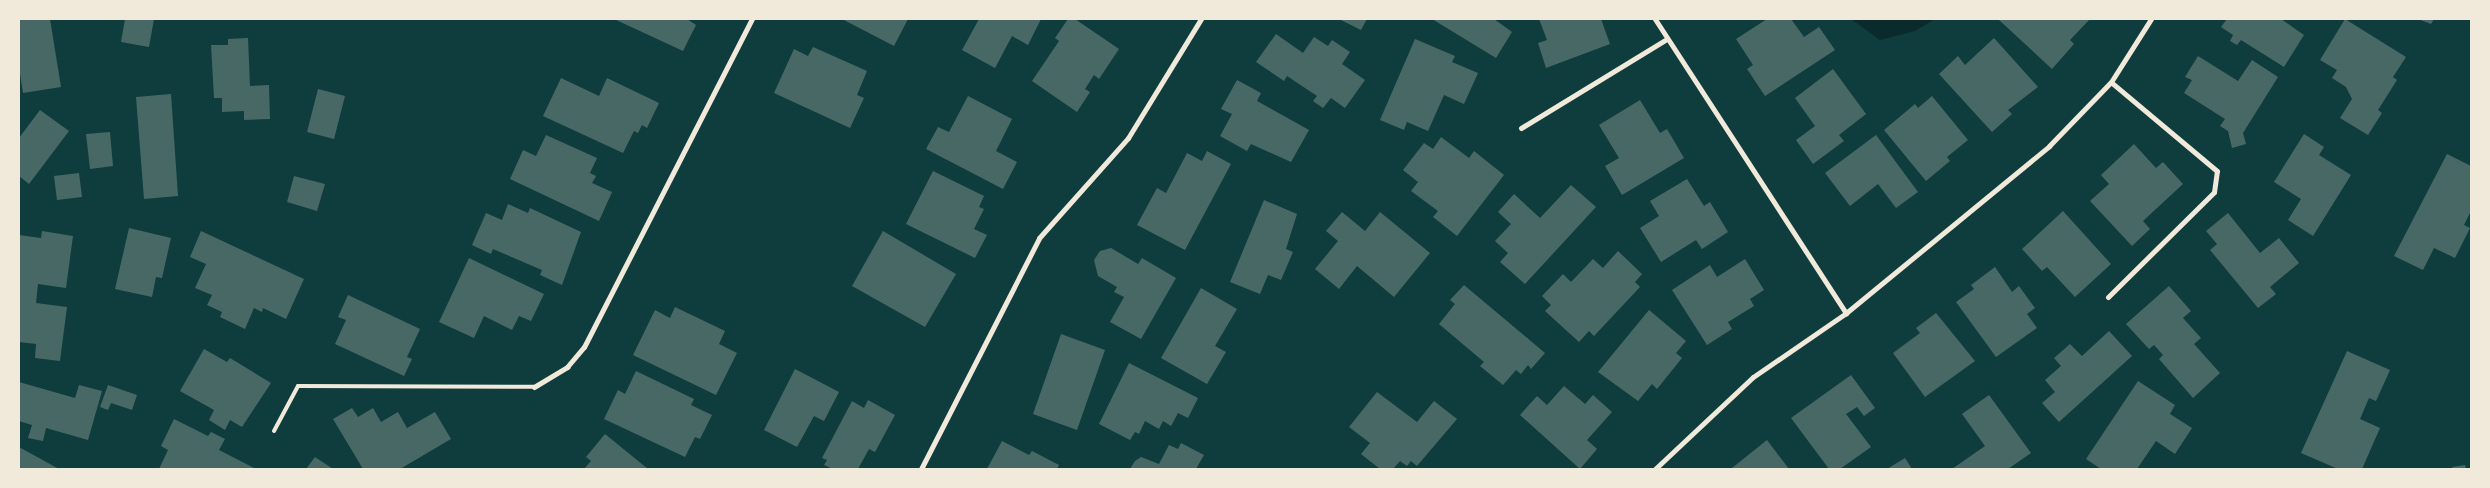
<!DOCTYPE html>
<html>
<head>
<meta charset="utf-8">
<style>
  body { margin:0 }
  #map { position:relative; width:2490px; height:488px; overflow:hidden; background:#0f3d3e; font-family:Jost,sans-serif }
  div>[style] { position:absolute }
  .water>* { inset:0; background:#0a2a2b }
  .building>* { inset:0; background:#486865 }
  .path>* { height:3px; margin:-1.5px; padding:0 1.5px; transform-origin:1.5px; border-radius:1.5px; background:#f1e9da }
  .service>* { height:4px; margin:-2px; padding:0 2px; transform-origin:2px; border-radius:2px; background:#f1e9da }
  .minor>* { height:5px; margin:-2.5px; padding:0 2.5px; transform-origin:2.5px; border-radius:2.5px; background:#f1e9da }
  span { translate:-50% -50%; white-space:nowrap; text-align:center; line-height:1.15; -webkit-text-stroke:4.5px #f1e9da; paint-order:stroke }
  .frame { position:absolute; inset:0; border:20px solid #f1e9da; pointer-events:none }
</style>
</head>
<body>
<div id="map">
  <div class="water">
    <i style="clip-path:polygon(1851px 19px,1935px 19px,1915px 31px,1880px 40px)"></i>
  </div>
  <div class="building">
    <i style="clip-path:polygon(19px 19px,50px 19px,61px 87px,23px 93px,19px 67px)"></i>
    <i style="clip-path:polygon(125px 19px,154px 19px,149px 47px,121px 42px)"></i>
    <i style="clip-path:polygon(614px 19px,687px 19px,696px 25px,683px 51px)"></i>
    <i style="clip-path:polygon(842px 19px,908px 19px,894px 46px)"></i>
    <i style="clip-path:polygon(979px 19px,1041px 19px,1028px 45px,1012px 36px,995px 68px,962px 50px)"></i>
    <i style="clip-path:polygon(1068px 19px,1075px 19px,1119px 49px,1099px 79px,1094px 75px,1085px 89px,1090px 92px,1077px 112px,1032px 81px,1059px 41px,1055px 38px)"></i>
    <i style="clip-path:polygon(1339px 19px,1367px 19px,1361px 30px)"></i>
    <i style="clip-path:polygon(1432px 19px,1494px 19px,1512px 32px,1496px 58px)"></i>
    <i style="clip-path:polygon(1539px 19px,1601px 19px,1610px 44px,1546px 68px,1538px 43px,1547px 40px)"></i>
    <i style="clip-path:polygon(1767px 19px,1791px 19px,1804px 37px,1819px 27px,1835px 50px,1765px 96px,1747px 69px,1753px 65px,1736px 39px)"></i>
    <i style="clip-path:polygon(1998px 19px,2090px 19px,2070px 40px,2074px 44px,2052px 69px)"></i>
    <i style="clip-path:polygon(2227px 19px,2281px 19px,2304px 35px,2284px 67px,2241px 40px,2237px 45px,2230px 41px,2233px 35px,2221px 27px)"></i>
    <i style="clip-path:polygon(2345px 19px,2406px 57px,2393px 77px,2397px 80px,2378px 110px,2382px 113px,2368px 135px,2340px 118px,2352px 99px,2346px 87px,2332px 78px,2337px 70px,2320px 60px)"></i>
    <i style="clip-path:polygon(2418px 19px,2434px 19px,2431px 24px)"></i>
    <i style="clip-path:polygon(1276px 34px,1303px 53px,1314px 37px,1328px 46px,1332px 40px,1350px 52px,1342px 64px,1365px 80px,1345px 108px,1331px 98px,1323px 108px,1313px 101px,1317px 96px,1287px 76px,1284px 81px,1256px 62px)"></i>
    <i style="clip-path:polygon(248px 38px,250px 86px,269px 85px,270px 119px,244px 120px,244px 111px,222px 112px,222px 98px,214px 98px,211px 45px,228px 45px,228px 39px)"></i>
    <i style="clip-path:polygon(1994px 38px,2038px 87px,2008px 110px,2012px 114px,1992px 132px,1939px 74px,1958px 56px,1965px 65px)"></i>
    <i style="clip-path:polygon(1415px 39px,1455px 56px,1452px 62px,1478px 73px,1464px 104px,1444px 95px,1428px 131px,1407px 122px,1404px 130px,1380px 120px)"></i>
    <i style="clip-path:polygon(813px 47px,867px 71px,857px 95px,864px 98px,850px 128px,774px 93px,794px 49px,808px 56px)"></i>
    <i style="clip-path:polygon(2198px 56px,2238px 81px,2252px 60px,2278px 77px,2243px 133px,2246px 144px,2232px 148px,2228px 131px,2220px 126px,2225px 119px,2184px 93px,2192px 80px,2185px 77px)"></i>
    <i style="clip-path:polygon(1833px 69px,1866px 114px,1839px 135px,1844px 141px,1813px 164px,1796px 140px,1815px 126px,1795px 98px)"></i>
    <i style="clip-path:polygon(561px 78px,599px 96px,607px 78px,659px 103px,647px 128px,642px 125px,638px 133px,634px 131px,623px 153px,543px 116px)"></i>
    <i style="clip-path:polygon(1237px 80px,1261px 93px,1257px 101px,1309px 130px,1291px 162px,1251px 144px,1247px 151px,1220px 136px,1232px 114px,1221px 109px)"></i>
    <i style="clip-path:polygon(318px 89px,345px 96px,334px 139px,307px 132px)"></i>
    <i style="clip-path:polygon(171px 94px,178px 196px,144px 199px,136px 97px)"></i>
    <i style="clip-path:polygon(968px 96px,1012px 119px,996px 151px,1017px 162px,1003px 189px,926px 149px,938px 127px,949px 132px)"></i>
    <i style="clip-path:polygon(1932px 96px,1968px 140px,1947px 157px,1950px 161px,1926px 181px,1884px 130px,1915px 104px,1918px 108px)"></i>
    <i style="clip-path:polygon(1640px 100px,1660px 133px,1667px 129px,1684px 158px,1622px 195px,1605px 166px,1619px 158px,1599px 125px)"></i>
    <i style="clip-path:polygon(40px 110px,69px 131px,29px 184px,19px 176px,19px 138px)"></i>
    <i style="clip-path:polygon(110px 132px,113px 166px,90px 169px,86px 134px)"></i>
    <i style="clip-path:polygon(2304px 134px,2324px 147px,2319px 155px,2351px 175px,2313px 236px,2288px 220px,2301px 199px,2274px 182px)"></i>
    <i style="clip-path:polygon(546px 135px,597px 158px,590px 173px,596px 176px,592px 183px,612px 192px,599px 221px,510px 179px,523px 150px,536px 156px)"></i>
    <i style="clip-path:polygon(1876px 135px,1918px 192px,1896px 208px,1878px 184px,1850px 206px,1825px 173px)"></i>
    <i style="clip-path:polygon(1441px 137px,1469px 158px,1474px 151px,1504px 175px,1457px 236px,1433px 217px,1438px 211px,1411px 191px,1418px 182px,1403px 170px,1424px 143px,1433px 149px)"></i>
    <i style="clip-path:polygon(2134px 144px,2156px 168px,2163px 162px,2183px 184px,2143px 221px,2150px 229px,2132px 246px,2090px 201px,2109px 184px,2101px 175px)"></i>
    <i style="clip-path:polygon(1207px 151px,1231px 164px,1185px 250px,1137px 225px,1157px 188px,1166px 193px,1187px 153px,1202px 161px)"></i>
    <i style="clip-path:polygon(2447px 154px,2471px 166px,2471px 211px,2464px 225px,2470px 228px,2455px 258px,2434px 248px,2423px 270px,2394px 256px)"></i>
    <i style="clip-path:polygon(933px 171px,984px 196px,979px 207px,984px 209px,974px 229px,987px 235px,975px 258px,906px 224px)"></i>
    <i style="clip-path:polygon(79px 173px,82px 197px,57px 200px,54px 176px)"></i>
    <i style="clip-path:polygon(294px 176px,325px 184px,317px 211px,287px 202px)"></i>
    <i style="clip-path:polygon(1687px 179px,1704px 206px,1710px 202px,1728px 232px,1702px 249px,1696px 240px,1661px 262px,1640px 228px,1659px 216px,1650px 201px)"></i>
    <i style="clip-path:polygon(1571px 185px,1596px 207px,1525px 284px,1500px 262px,1508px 253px,1495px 241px,1511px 224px,1498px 212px,1514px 194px,1540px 218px)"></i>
    <i style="clip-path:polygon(1264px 200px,1297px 214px,1286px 249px,1293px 252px,1281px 280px,1268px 275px,1260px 294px,1230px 282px)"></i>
    <i style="clip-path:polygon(508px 204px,528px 213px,530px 208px,581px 232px,562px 285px,540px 275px,542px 270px,493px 249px,491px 254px,472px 245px,486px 213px,502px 220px)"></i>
    <i style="clip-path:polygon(2063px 211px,2111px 264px,2075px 297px,2047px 267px,2042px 271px,2022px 249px)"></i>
    <i style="clip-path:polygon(1342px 212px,1365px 231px,1380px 212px,1430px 253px,1394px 297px,1357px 266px,1339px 289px,1315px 269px,1338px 241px,1326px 231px)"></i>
    <i style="clip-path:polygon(2228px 213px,2260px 253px,2279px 238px,2299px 263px,2270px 287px,2276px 294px,2258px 308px,2210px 250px,2217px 244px,2206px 231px)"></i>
    <i style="clip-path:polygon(129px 228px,171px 238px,162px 278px,156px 277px,152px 297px,115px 289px)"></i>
    <i style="clip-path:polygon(42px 231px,73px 236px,66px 288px,38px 284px,36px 303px,67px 307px,60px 361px,35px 358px,36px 344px,19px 342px,19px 235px,41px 238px)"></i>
    <i style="clip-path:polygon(201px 231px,304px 279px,286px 319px,263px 308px,262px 312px,254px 308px,245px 329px,220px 317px,222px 312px,207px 305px,212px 295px,195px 288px,206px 264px,190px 257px)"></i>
    <i style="clip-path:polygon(883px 231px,956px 274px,925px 327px,852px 286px)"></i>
    <i style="clip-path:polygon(1111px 248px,1138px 264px,1142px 258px,1176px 278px,1141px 339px,1110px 322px,1124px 297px,1114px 292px,1117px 287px,1098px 276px,1094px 260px,1100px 251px)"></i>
    <i style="clip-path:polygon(1618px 251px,1642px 274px,1635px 282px,1640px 287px,1594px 336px,1589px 331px,1579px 342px,1545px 311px,1551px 305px,1542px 296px,1563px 274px,1571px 282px,1593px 259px,1603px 268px)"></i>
    <i style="clip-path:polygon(469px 258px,544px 294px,531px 321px,519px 316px,512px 330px,484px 316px,474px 338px,439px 322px)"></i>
    <i style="clip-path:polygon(1745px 259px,1764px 290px,1750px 299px,1754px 306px,1728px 322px,1732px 329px,1707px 345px,1672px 290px,1710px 265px,1717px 277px)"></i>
    <i style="clip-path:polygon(1995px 267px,2012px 292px,2019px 286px,2035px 308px,2027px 314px,2037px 328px,1996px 357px,1956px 302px,1974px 289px,1971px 285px)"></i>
    <i style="clip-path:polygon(1464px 285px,1545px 353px,1531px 369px,1528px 365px,1521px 374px,1516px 370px,1503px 385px,1480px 366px,1484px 362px,1439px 324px,1455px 304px,1450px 300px)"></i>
    <i style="clip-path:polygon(2169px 286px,2191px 311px,2183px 318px,2201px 338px,2194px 344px,2220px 373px,2193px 398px,2159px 359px,2163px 355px,2154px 345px,2149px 349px,2126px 324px)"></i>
    <i style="clip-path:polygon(1201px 288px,1237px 309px,1215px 346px,1226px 352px,1207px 384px,1161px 358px)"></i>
    <i style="clip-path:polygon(348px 295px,420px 329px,407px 357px,412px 359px,404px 376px,335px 344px,346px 320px,338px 317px)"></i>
    <i style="clip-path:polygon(675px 307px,725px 331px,719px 344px,737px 353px,716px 395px,633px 355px,655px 310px,670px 318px)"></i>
    <i style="clip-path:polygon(1649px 310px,1686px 341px,1676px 353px,1682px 358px,1657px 389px,1652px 384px,1638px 401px,1598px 372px)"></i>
    <i style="clip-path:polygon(1936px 313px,1975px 361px,1925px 397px,1893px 353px,1920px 333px,1916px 328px)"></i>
    <i style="clip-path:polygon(2109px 331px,2132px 356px,2059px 422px,2042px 403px,2055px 392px,2045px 380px,2061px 366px,2054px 358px,2070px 344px,2082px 356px)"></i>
    <i style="clip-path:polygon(1061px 334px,1105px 350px,1077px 430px,1033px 414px)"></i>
    <i style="clip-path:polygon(204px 349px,227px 362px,230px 358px,271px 383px,242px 427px,230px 420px,225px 430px,209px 420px,214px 410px,180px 391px)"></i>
    <i style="clip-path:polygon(2347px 351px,2390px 370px,2376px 401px,2369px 398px,2360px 419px,2380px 428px,2362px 469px,2338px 469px,2301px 453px)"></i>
    <i style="clip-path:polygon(1129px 363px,1198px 398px,1188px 418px,1178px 413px,1171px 426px,1163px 421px,1159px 429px,1145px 421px,1139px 434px,1135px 432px,1130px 440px,1099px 424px)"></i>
    <i style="clip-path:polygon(795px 369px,839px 392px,824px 421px,814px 416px,797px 447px,764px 430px)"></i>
    <i style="clip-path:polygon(636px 371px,694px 399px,691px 405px,712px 415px,700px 439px,695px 437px,685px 457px,604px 419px,618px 390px,625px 394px)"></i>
    <i style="clip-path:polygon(1851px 375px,1875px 408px,1864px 416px,1857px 407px,1846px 414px,1871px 447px,1840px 469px,1829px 469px,1791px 418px)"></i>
    <i style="clip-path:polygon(2138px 381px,2175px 405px,2170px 414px,2192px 428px,2175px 454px,2156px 441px,2137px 469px,2101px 469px,2086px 459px)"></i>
    <i style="clip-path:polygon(19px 382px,75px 398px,79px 385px,102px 391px,88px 440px,46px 428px,43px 441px,28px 438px,32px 425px,19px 421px)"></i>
    <i style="clip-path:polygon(108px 385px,137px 395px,132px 410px,111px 403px,108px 410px,100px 407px)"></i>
    <i style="clip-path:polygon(1564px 386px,1585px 404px,1593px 395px,1612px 412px,1587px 440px,1597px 449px,1580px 469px,1520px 415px,1537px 396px,1547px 405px)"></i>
    <i style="clip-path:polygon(1377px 392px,1417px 422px,1434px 401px,1457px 419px,1417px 466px,1411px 461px,1407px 466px,1400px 461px,1393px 469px,1380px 469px,1361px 454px,1370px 443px,1349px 427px)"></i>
    <i style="clip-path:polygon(1989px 395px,2031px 453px,2008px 469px,1952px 469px,1985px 446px,1962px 414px)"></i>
    <i style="clip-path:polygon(868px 400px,895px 415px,875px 452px,869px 449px,858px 469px,833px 469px,824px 465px,827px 460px,822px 458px,852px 401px,864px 408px)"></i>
    <i style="clip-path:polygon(352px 408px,358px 417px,373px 408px,381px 422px,398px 412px,407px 428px,435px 412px,451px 439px,400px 469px,363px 469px,333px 419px)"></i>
    <i style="clip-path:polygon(174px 419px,208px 436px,211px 432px,225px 439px,219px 450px,256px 469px,159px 469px,168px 450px,161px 446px)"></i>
    <i style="clip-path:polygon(605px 434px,648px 469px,584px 469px,591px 461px,586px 457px)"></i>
    <i style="clip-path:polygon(1767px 440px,1789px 469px,1733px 469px,1732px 468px)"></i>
    <i style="clip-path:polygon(1002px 441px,1029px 455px,1032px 451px,1059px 465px,1057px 469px,987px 469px)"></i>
    <i style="clip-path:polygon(1181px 443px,1204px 455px,1196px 469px,1130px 469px,1135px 461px,1141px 457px,1159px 464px,1169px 445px,1178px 449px)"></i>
    <i style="clip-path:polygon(19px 447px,59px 469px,19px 469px)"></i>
    <i style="clip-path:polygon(315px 457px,333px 469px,306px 469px)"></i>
    <i style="clip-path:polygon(1905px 458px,1912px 469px,1887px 469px)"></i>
    <i style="clip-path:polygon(2465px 465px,2466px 469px,2453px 469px,2452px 467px)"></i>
  </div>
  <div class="path">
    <i style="left:1293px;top:469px;width:6px"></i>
  </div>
  <div class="service">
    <i style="left:274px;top:431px;width:51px;rotate:-61.9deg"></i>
    <i style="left:298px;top:386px;width:236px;rotate:0.2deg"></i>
  </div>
  <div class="minor">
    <i style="left:1655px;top:19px;width:351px;rotate:57deg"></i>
    <i style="left:1521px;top:128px;width:171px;rotate:-31.4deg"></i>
    <i style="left:2108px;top:297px;width:149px;rotate:-44.7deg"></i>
    <i style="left:2214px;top:192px;width:21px;rotate:-82deg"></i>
    <i style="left:2217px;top:171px;width:138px;rotate:-140deg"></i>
    <i style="left:534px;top:387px;width:39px;rotate:-31deg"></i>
    <i style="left:567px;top:367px;width:26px;rotate:-50deg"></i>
    <i style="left:584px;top:347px;width:369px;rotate:-62.9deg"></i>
    <i style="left:921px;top:469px;width:259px;rotate:-62.9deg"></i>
    <i style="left:1039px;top:238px;width:134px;rotate:-48.3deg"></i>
    <i style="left:1128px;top:138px;width:140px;rotate:-58.5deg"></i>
    <i style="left:1655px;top:469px;width:134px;rotate:-43.2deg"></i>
    <i style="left:1753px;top:377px;width:113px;rotate:-34.5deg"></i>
    <i style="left:1846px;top:313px;width:263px;rotate:-39.4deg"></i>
    <i style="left:2049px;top:146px;width:89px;rotate:-45.9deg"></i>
    <i style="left:2111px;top:82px;width:75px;rotate:-57.6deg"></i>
  </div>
  <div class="frame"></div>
</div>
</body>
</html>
